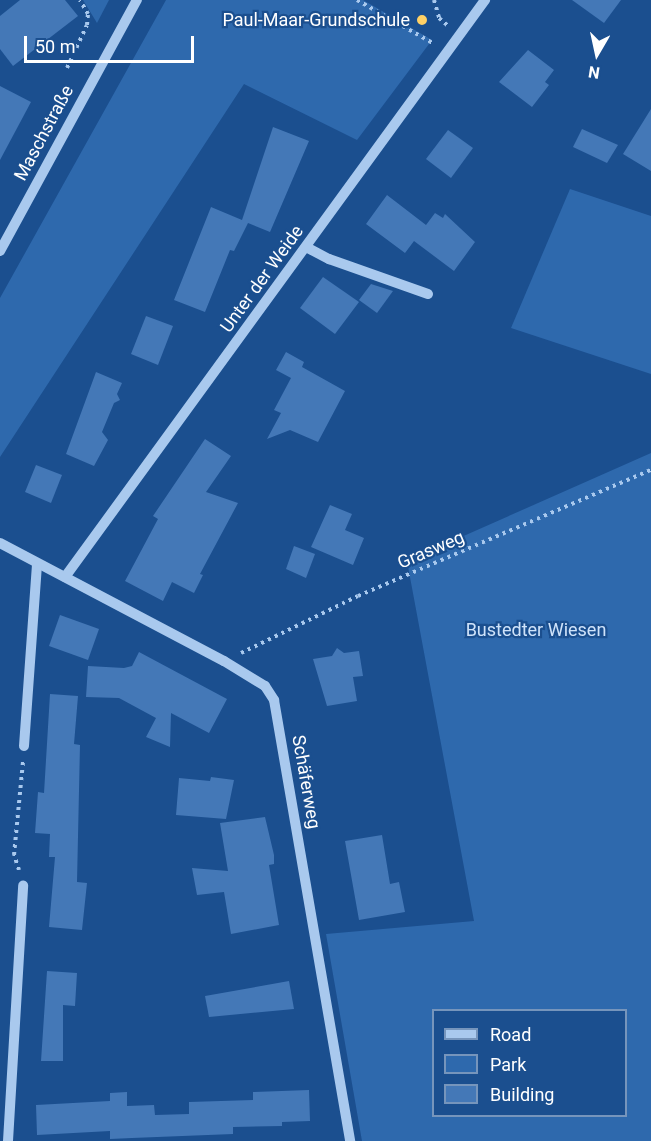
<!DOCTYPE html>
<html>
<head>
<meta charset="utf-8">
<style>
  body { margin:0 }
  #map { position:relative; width:651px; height:1141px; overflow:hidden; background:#1b4f8f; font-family:Roboto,sans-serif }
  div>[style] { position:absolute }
  .green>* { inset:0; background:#2e69ad }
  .building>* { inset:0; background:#4478b7 }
  .path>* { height:4px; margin-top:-2px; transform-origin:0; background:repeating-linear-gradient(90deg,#a9c9ee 0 3px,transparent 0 7.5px) }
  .minor>* { height:10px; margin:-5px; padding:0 5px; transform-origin:5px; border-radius:5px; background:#a9c9ee }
  .dots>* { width:16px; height:16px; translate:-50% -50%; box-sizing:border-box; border:3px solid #1b4f8f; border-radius:50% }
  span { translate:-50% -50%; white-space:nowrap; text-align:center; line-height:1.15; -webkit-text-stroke:4.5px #1b4f8f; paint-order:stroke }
  .poi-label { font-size:18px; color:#fff }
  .right { translate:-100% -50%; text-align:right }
  .street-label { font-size:18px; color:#fff }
  .park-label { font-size:18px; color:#cfe3fa }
  .legend { position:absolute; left:432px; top:1009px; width:195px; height:108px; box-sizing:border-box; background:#1b4f8f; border:2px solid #7695bc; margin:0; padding:8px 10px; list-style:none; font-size:18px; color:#fff }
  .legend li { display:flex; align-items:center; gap:12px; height:30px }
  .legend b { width:30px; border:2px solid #7695bc }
  .north { position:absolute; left:567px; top:24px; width:60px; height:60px; -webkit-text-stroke:4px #1b4f8f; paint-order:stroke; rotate:189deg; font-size:16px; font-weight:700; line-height:24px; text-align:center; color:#fff }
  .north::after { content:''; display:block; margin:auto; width:21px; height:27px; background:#fff; clip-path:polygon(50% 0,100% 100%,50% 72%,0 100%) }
  .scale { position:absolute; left:24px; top:36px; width:170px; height:27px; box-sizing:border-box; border:3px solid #fff; border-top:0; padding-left:8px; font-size:18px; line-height:21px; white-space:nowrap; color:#fff; -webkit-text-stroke:4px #1b4f8f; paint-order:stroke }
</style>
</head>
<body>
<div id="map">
  <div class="green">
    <i style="clip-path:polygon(83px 0,109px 0,97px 23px)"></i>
    <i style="clip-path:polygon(166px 0,363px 0,432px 40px,357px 140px,244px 84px,0 457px,0 298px)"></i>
    <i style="clip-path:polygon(570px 189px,651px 216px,651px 374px,511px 328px)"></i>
    <i style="clip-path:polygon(evenodd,651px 453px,651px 1141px,362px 1141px,326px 934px,474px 921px,407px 561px,651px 453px,434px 1010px,626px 1010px,626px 1116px,434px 1116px,434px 1010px)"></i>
  </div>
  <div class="building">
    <i style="clip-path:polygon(20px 0,65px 0,78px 16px,13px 66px,0 49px,0 16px)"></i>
    <i style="clip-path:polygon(572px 0,621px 0,604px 23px)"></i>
    <i style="clip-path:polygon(528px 50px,554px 70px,545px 82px,549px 85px,532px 107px,499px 82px)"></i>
    <i style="clip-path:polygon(0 86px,31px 102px,0 160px)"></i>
    <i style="clip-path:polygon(651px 109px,651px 171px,623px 154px)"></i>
    <i style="clip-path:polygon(273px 127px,309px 141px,270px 232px,248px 223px,234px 251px,230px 250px,205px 312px,174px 300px,211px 207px,242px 220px)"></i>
    <i style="clip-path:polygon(582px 129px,618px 145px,607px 163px,573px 147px)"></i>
    <i style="clip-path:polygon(448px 130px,473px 148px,451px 178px,426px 159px)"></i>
    <i style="clip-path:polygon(387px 195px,426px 225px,435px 213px,443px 218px,445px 214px,475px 242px,454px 271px,414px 241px,405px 253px,366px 224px)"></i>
    <i style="clip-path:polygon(323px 277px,359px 302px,335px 334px,300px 308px)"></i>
    <i style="clip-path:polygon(371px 284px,393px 291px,377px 313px,359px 300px)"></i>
    <i style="clip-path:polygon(146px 316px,173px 326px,158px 365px,131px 354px)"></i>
    <i style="clip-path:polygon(286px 352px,304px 362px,302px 367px,345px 391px,318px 442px,290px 430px,267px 439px,281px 413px,274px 410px,291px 378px,276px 370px)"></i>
    <i style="clip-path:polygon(96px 372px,122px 383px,117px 394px,120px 400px,114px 403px,102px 432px,108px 440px,94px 466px,66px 454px)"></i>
    <i style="clip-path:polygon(205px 439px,231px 456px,206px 492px,238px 503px,200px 574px,203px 575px,194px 593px,172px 582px,163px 601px,125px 581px,158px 519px,153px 516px)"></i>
    <i style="clip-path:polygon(36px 465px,62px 475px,51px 503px,25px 492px)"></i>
    <i style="clip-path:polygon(330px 505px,352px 514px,345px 530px,364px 538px,353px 565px,311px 547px)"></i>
    <i style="clip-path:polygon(294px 546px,315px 554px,306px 578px,286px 569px)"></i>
    <i style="clip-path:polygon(60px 615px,99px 629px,88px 660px,49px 646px)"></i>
    <i style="clip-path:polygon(337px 648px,344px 653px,359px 651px,363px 676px,353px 677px,357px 701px,327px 706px,313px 659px,332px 656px)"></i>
    <i style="clip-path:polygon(139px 652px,227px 699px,209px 733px,171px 713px,170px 747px,146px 737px,156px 718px,119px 698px,86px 697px,88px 666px,124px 668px,132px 666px)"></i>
    <i style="clip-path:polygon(50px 694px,78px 696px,74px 744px,80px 745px,77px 882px,87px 883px,82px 930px,49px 927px,55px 857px,49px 857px,50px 834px,35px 833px,38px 792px,44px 793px)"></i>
    <i style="clip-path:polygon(211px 777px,234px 780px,226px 819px,176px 815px,179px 778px,210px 781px)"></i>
    <i style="clip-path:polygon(265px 817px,274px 855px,274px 864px,269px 865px,279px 925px,231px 934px,224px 892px,197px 895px,192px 868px,228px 871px,220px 823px)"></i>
    <i style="clip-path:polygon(382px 835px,390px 884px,399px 882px,405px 912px,359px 920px,345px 841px)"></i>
    <i style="clip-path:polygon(47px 971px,77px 973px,75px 1006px,63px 1005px,63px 1061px,41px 1061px)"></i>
    <i style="clip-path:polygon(289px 981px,294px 1009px,209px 1017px,205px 996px)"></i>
    <i style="clip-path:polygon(309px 1090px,310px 1121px,282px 1122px,282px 1126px,233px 1127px,233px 1134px,132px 1138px,110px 1139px,110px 1131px,37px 1135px,36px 1105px,110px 1101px,110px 1093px,127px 1092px,127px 1106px,154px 1105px,155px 1115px,189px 1114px,189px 1102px,253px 1100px,253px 1092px)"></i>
  </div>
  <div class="path">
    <i style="left:357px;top:0;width:89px;rotate:29.7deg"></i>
    <i style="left:434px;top:0;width:19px;rotate:74deg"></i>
    <i style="left:439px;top:18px;width:11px;rotate:41deg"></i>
    <i style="left:67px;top:68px;width:47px;rotate:-65.1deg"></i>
    <i style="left:87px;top:25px;width:11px;rotate:-85deg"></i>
    <i style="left:88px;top:14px;width:16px;rotate:-120deg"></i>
    <i style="left:241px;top:653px;width:130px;rotate:-26deg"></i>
    <i style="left:358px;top:596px;width:319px;rotate:-23.3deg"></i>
    <i style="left:19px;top:870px;width:16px;rotate:-108deg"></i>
    <i style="left:14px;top:855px;width:94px;rotate:-84.5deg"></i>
  </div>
  <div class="minor">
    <i style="left:306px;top:247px;width:26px;rotate:28deg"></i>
    <i style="left:329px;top:259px;width:105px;rotate:19.5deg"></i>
    <i style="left:0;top:251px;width:286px;rotate:-61.4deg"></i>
    <i style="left:0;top:543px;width:253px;rotate:27.8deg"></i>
    <i style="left:224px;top:661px;width:48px;rotate:31.4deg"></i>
    <i style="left:265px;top:686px;width:17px;rotate:57deg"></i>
    <i style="left:274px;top:700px;width:448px;rotate:80.2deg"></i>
    <i style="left:65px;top:577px;width:714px;rotate:-53.95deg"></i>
    <i style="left:24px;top:746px;width:183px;rotate:-85.9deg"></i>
    <i style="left:8px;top:1141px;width:256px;rotate:-86.6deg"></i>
  </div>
  <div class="dots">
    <i style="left:422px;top:20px;background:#ffd166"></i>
  </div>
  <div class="poi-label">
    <span class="right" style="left:410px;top:20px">Paul-Maar-Grundschule</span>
  </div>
  <div class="street-label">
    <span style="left:44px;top:133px;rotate:-62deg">Maschstraße</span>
    <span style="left:262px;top:279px;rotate:-54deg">Unter der Weide</span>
    <span style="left:431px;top:550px;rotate:-23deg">Grasweg</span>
    <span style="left:306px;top:782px;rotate:80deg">Schäferweg</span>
  </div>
  <div class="park-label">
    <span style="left:536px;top:630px">Bustedter Wiesen</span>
  </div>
  <ul class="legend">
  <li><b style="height:8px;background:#a9c9ee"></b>Road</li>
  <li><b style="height:16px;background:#2e69ad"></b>Park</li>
  <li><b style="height:16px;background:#4478b7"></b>Building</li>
  </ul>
  <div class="north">N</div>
  <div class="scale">50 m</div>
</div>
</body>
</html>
